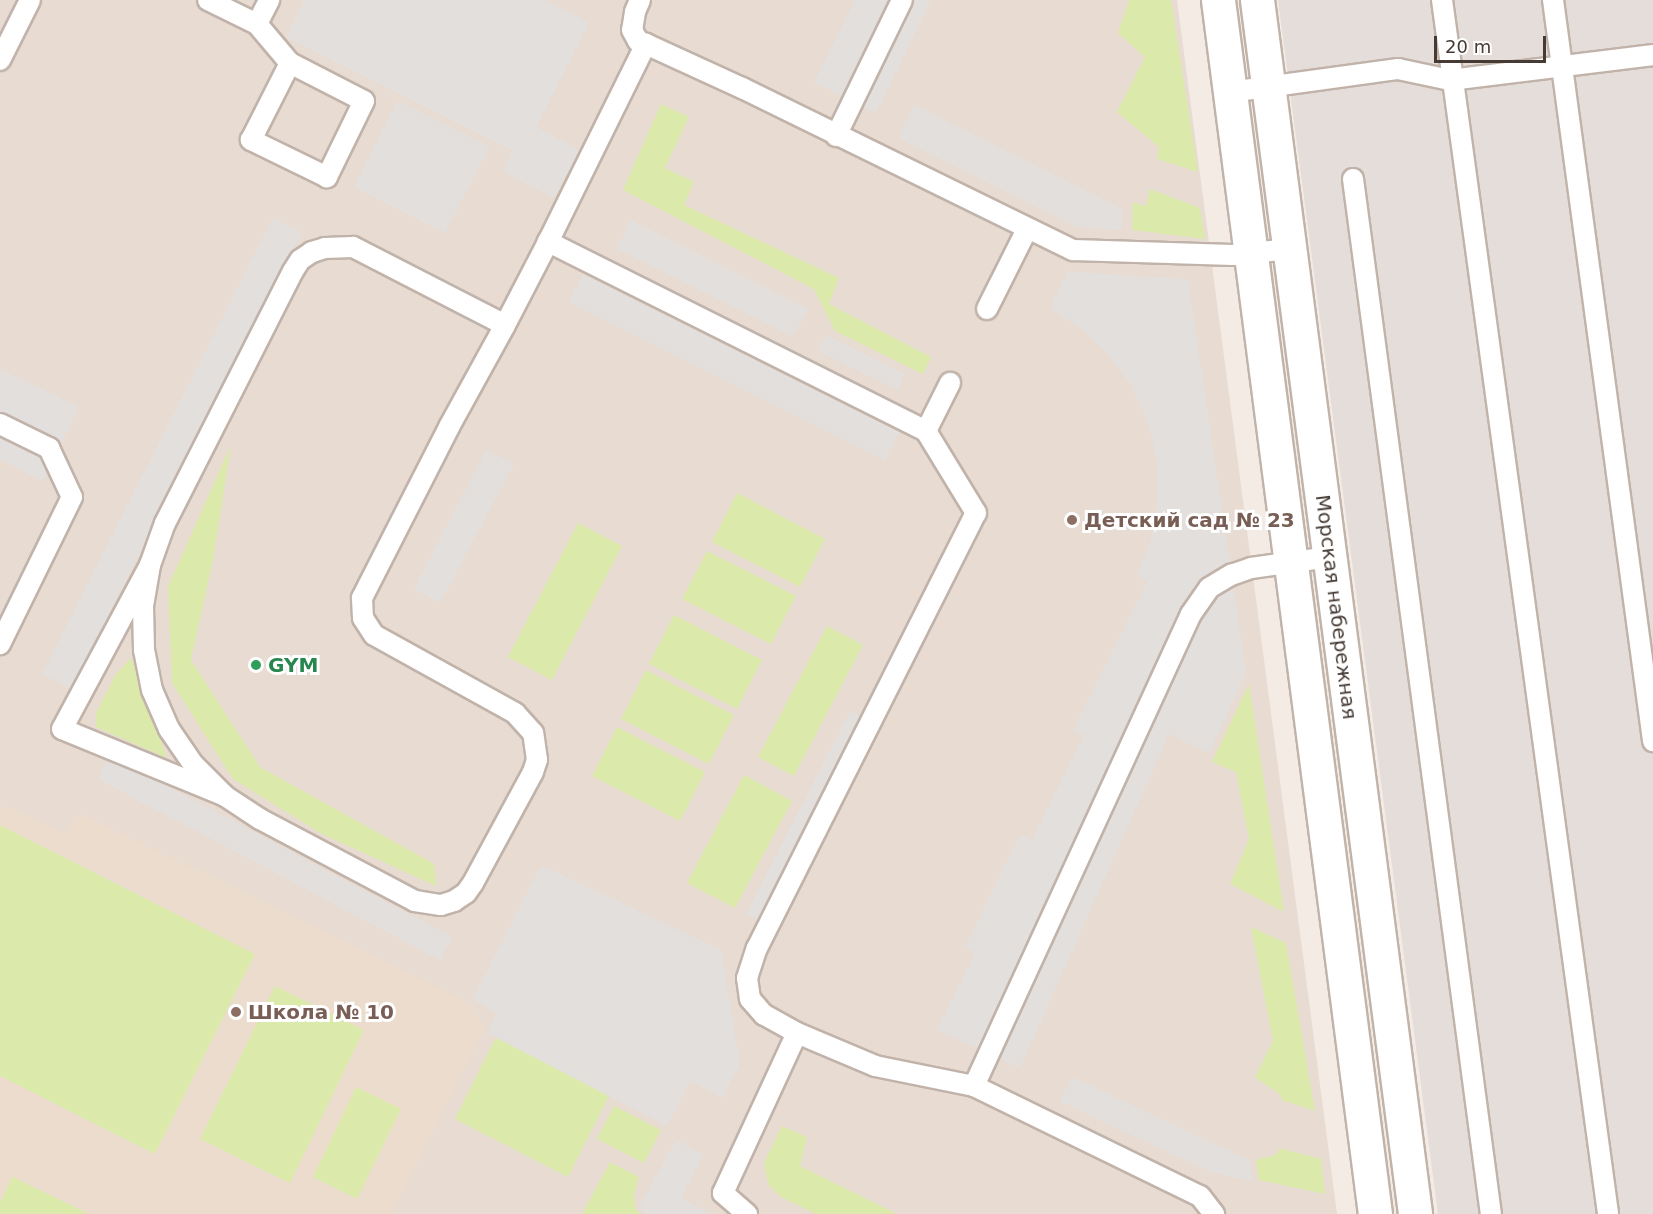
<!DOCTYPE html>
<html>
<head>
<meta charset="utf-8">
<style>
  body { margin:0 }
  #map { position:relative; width:1653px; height:1214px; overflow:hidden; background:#f3ebe4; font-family:"DejaVu Sans",sans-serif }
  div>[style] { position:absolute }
  .residential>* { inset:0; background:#e7dbd2 }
  .industrial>* { inset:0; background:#e4ddd9 }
  .education>* { inset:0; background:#ecdccd }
  .green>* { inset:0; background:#dbe9ab }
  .parking>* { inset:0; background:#e3dfdd }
  .roads { filter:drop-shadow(2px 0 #c1b3a9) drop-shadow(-2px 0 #c1b3a9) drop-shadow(0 2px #c1b3a9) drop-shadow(0 -2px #c1b3a9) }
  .service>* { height:20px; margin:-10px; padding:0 10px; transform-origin:10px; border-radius:10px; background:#fff }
  .tertiary>* { height:33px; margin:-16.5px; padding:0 16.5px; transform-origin:16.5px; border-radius:16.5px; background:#fff }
  .dots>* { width:16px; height:16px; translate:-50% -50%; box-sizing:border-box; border:3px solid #fff; border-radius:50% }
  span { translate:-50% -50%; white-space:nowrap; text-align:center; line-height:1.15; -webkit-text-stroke:6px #fff; paint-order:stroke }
  .education-label { font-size:20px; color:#785e54; font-weight:700 }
  .left { translate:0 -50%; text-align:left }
  .street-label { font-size:20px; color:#453a34 }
  .leisure-label { font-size:20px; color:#27864d; font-weight:700 }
  .scale { position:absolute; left:1434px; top:36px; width:112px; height:27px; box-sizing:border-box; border:3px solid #453a34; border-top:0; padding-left:8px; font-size:18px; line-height:21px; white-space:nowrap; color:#453a34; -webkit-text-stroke:4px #fff; paint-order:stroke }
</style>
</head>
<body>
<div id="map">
  <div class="residential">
    <i style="clip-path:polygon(0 0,1177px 0,1337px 1214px,0 1214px)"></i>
  </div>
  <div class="industrial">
    <i style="clip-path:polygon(1278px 0,1653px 0,1653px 1214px,1438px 1214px)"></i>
  </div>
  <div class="education">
    <i style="clip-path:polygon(0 804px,63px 833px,80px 813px,460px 998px,485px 1027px,391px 1214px,0 1214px)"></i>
  </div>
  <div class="green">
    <i style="clip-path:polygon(1129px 0,1171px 0,1198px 172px,1157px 159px,1159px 147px,1117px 112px,1145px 57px,1118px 33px)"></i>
    <i style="clip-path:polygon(661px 104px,689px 117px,665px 168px,694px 182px,684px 205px,839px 278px,829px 304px,931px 357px,923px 374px,835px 331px,814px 289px,623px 190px)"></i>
    <i style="clip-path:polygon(1150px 189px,1200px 208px,1205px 239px,1132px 230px,1133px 202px,1146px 206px)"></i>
    <i style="clip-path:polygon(231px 445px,213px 560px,191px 660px,260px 767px,434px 864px,436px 886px,322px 834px,233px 779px,172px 683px,168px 587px)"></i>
    <i style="clip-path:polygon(737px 493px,825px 539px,800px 587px,712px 542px)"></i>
    <i style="clip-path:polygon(578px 523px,622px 546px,552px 680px,508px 657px)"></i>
    <i style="clip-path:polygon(707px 551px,796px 596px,771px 644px,682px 599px)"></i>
    <i style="clip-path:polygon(674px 615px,762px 660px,737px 709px,649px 664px)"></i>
    <i style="clip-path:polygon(827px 626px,863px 645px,794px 776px,758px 757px)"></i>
    <i style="clip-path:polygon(131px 658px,167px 758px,96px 727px,96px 713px,116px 674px)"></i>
    <i style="clip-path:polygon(646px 670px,734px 715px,709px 764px,621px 719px)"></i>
    <i style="clip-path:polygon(1249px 684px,1284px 912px,1230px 884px,1249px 839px,1236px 772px,1212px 762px)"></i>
    <i style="clip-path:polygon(617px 727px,705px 772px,680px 821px,592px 776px)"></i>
    <i style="clip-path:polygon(744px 775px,792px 801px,735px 908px,687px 883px)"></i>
    <i style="clip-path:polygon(0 825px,255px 954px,155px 1154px,0 1076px)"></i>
    <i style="clip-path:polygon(1251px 927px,1286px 943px,1315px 1111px,1282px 1100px,1281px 1095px,1255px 1077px,1273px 1041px)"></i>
    <i style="clip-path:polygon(275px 986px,364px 1030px,290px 1183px,200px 1139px)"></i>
    <i style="clip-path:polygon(496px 1037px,609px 1096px,568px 1177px,455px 1119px)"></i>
    <i style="clip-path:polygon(356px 1087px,401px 1109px,357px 1199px,313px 1177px)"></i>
    <i style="clip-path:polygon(614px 1106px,661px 1130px,644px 1163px,597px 1139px)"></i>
    <i style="clip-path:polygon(782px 1126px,807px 1137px,800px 1166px,897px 1214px,816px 1214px,781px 1197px,768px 1184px,764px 1163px)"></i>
    <i style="clip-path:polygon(1279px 1148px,1321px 1159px,1325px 1194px,1259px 1180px,1256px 1160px,1272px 1156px,1278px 1153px)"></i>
    <i style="clip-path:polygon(610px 1162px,639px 1177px,634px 1195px,636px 1210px,641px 1214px,582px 1214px)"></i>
    <i style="clip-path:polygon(12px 1177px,13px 1177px,89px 1214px,0 1214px,0 1203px)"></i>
  </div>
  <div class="parking">
    <i style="clip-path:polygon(305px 0,544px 0,589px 23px,536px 127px,579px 150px,554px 198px,503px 172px,513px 151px,286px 37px)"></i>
    <i style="clip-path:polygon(855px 0,931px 0,876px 113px,814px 82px)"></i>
    <i style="clip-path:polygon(397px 101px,489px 147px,445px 233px,354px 187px)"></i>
    <i style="clip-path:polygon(914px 105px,1123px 210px,1121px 230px,1077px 227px,898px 138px)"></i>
    <i style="clip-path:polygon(273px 218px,302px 233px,71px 689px,42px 674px)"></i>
    <i style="clip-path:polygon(631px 220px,808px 309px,793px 336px,617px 248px)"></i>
    <i style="clip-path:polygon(1068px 271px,1188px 280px,1246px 673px,1209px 753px,1169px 734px,1020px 1068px,937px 1030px,976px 952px,965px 947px,1020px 835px,1032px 840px,1084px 735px,1073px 730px,1147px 582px,1138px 574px,1151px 540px,1157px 501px,1157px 462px,1148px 423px,1132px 387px,1109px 355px,1080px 328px,1050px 308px)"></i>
    <i style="clip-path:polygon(583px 274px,899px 432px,885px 460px,569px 302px)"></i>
    <i style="clip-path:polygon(826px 335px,905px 374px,897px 390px,818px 351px)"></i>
    <i style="clip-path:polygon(0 369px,79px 407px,43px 481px,0 459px)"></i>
    <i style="clip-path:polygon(486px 450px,514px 464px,440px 603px,414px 589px)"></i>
    <i style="clip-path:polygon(850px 711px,865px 719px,762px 922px,746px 914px)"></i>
    <i style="clip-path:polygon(110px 756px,452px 937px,440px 960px,98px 779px)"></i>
    <i style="clip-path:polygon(541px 865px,721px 950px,740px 1064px,722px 1098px,690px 1081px,667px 1126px,487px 1033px,497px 1014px,473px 999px)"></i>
    <i style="clip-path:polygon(1072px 1077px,1249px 1160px,1253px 1181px,1213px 1173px,1060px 1101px)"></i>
    <i style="clip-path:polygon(676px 1140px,703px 1155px,681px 1198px,710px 1214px,647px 1214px,638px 1209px)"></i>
  </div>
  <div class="roads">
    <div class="service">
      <i style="left:208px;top:0;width:55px;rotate:26.1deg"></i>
      <i style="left:257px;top:24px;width:51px;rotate:49.8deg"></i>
      <i style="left:290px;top:63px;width:83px;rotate:27.2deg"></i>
      <i style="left:364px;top:101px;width:85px;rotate:116deg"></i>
      <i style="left:327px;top:177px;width:85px;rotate:-154deg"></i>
      <i style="left:251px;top:140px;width:86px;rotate:-63.1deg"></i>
      <i style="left:640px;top:0;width:13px;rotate:113deg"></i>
      <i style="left:635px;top:12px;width:18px;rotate:99deg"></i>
      <i style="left:632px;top:30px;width:13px;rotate:61deg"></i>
      <i style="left:638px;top:41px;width:9px;rotate:21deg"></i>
      <i style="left:1442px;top:0;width:1225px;rotate:82.21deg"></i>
      <i style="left:1553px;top:0;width:748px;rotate:82.31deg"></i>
      <i style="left:257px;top:24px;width:27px;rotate:-63deg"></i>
      <i style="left:0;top:60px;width:67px;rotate:-63.4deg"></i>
      <i style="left:1230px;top:92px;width:170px;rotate:-7.8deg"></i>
      <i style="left:1398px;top:69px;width:53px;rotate:11.9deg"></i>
      <i style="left:1450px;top:80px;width:205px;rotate:-7deg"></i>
      <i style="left:836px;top:136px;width:151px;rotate:-64.1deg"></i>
      <i style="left:1353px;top:179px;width:1044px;rotate:82.41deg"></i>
      <i style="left:987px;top:309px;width:89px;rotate:-63.4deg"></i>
      <i style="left:505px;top:325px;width:93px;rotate:-62.6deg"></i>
      <i style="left:0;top:424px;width:55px;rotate:26.1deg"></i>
      <i style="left:49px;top:448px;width:54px;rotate:64.9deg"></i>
      <i style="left:72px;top:497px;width:164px;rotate:116.1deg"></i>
      <i style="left:926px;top:431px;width:54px;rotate:-63.4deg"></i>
      <i style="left:150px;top:565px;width:186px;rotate:118.2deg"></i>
      <i style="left:62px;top:729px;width:176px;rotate:22.3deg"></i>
      <i style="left:225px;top:796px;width:42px;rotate:33.3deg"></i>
      <i style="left:260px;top:819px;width:175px;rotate:27.9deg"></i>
      <i style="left:415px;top:901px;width:26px;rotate:9deg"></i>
      <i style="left:441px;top:905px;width:14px;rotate:-17deg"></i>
      <i style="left:454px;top:901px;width:14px;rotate:-34deg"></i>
      <i style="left:466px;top:893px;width:12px;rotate:-55deg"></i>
      <i style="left:473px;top:883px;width:126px;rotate:-61.6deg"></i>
      <i style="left:533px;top:772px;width:13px;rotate:-72deg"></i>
      <i style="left:537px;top:760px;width:27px;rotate:-98deg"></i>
      <i style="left:533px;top:733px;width:27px;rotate:-132deg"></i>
      <i style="left:515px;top:713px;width:161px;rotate:-151deg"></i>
      <i style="left:374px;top:635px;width:20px;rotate:-123deg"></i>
      <i style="left:363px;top:618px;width:20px;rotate:-93deg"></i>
      <i style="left:362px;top:598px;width:192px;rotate:-63deg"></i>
      <i style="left:449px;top:427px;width:116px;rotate:-61.2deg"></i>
      <i style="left:505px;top:325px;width:171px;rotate:-152.8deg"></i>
      <i style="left:353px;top:247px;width:28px;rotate:178deg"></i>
      <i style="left:325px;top:248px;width:14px;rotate:163deg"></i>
      <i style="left:312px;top:252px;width:14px;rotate:146deg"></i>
      <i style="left:300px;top:260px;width:13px;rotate:122deg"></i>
      <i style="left:293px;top:271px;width:283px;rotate:116.9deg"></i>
      <i style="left:165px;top:523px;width:45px;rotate:109.7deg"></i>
      <i style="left:150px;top:565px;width:42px;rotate:99.7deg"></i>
      <i style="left:143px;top:606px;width:44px;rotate:88.7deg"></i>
      <i style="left:144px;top:650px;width:41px;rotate:78.7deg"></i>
      <i style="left:152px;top:690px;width:43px;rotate:66.4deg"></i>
      <i style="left:169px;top:729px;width:42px;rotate:55.6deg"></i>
      <i style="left:193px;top:764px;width:45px;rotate:45deg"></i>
      <i style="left:797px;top:1033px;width:85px;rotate:22.9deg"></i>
      <i style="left:875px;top:1066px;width:101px;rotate:11.4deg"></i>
      <i style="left:974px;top:1086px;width:251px;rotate:26deg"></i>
      <i style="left:1200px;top:1196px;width:23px;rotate:52deg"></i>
      <i style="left:974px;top:1086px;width:519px;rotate:-65.31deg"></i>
      <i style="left:1191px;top:614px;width:32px;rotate:-55deg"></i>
      <i style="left:1209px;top:588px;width:26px;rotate:-31deg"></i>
      <i style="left:1231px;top:575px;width:21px;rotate:-19deg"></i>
      <i style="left:1251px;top:568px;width:79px;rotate:-8deg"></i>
      <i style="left:747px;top:1214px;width:32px;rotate:-139deg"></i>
      <i style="left:723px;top:1193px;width:176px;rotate:-65.2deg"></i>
      <i style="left:797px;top:1033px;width:38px;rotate:-151deg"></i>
      <i style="left:764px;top:1015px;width:21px;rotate:-131deg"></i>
      <i style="left:750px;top:999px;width:21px;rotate:-98deg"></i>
      <i style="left:747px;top:978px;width:32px;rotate:-72deg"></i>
      <i style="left:757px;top:948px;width:487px;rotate:-63.3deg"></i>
      <i style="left:976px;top:513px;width:96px;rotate:-121.4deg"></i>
      <i style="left:926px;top:431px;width:423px;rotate:-153.4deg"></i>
      <i style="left:548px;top:242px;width:221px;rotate:-63.7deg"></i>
      <i style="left:646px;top:44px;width:106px;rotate:24.6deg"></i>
      <i style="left:742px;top:88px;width:369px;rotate:26.1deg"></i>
      <i style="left:1073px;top:250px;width:160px;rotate:1.8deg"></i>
      <i style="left:1233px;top:255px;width:57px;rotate:-6deg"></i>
    </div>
    <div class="tertiary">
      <i style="left:1218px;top:0;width:1224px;rotate:82.63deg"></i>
      <i style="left:1257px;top:0;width:1224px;rotate:82.58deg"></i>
    </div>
  </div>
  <div class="dots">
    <i style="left:1072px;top:520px;background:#8d6e63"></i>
    <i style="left:256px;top:665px;background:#2e9e5b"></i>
    <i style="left:236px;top:1012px;background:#8d6e63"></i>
  </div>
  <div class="education-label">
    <span class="left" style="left:1084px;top:520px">Детский сад № 23</span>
    <span class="left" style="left:248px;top:1012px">Школа № 10</span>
  </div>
  <div class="street-label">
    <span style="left:1336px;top:607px;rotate:83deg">Морская набережная</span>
  </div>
  <div class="leisure-label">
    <span class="left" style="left:268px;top:665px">GYM</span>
  </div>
  <div class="scale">20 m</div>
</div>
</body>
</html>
